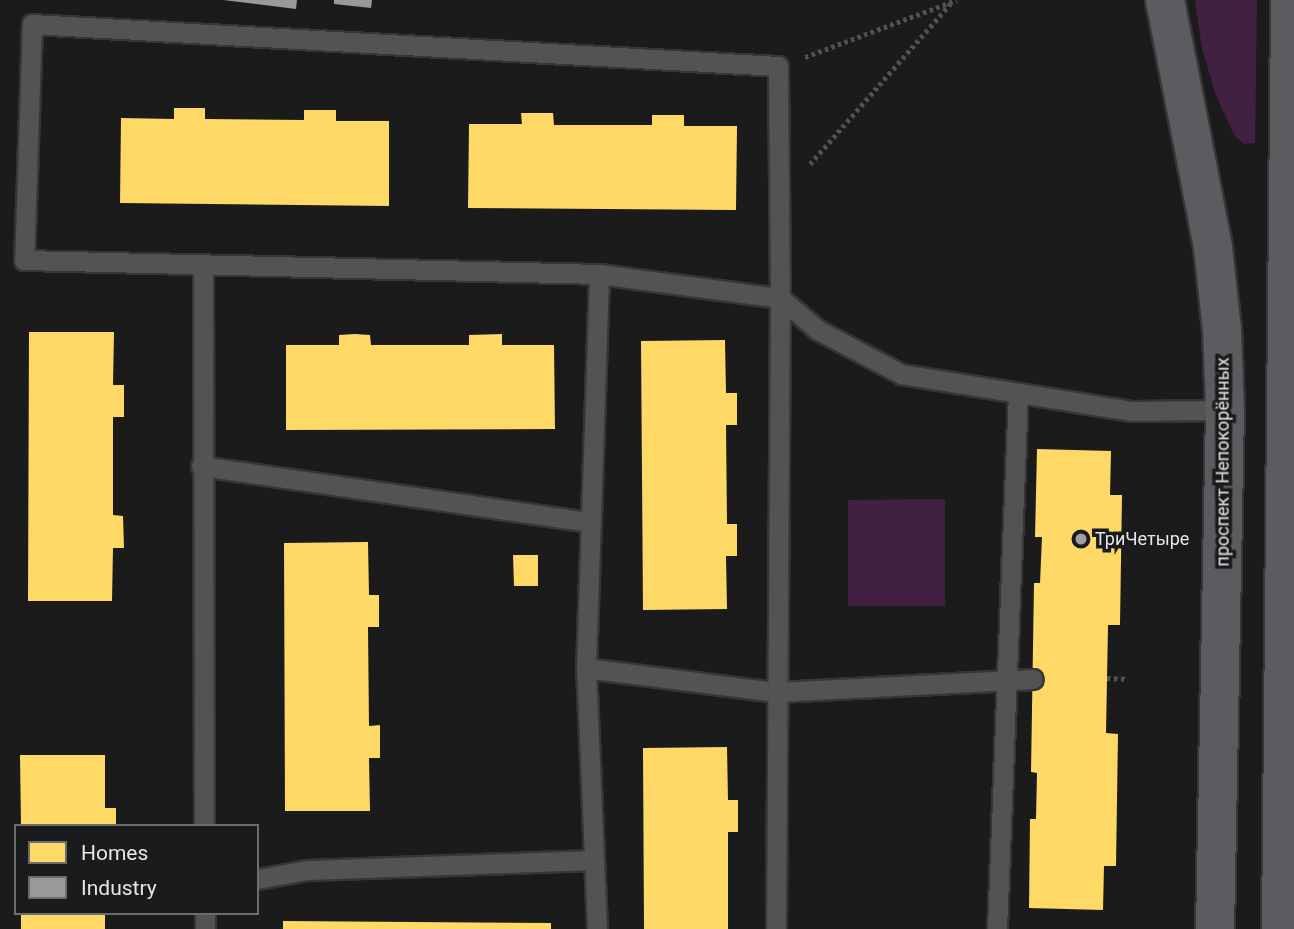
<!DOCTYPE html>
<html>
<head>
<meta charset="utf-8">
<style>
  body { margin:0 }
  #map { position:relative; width:1294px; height:929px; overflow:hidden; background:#1b1b1c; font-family:Roboto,sans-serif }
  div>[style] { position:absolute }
  .green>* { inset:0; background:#422042 }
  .homes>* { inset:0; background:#ffd966 }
  .industry>* { inset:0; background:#999 }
  .path>* { height:4.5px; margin-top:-2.25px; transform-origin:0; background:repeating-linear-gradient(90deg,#525253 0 3.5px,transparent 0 7px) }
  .roads { filter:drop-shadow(2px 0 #363637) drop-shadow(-2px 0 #363637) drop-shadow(0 2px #363637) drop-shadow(0 -2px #363637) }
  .service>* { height:19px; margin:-9.5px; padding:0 9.5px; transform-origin:9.5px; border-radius:9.5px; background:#535354 }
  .primary>* { height:38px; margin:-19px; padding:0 19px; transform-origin:19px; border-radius:19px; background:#5c5b60 }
  .dots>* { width:19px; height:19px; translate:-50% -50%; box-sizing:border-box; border:4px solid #1a1b1d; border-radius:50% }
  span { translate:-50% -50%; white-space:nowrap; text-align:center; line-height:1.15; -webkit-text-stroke:7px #1a1b1d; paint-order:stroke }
  .street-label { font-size:18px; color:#e5e6e7 }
  .poi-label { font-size:18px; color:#e5e6e7 }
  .left { translate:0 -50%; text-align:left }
  .legend { position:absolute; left:14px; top:824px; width:245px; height:91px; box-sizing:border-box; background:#1a1b1d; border:2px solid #6b6c6e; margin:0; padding:9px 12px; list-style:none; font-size:21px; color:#e5e6e7 }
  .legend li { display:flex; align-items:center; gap:14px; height:35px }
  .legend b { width:35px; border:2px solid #6b6c6e }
</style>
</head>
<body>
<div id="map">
  <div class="green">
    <i style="clip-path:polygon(1195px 0,1257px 0,1255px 143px,1244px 144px,1234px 135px,1216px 95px,1202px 49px)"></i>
    <i style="clip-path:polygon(945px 499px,945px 606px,848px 606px,848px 500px)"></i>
  </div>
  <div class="homes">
    <i style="clip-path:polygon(174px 108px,205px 108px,205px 119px,304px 120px,304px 110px,336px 110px,336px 121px,389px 121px,389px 206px,120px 203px,121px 118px,174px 119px)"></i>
    <i style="clip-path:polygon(521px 113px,553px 113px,554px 125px,652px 125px,652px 115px,684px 115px,684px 126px,737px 126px,736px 210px,468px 208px,469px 124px,522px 124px)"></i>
    <i style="clip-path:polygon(29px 332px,114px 332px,113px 385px,124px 385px,124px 417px,113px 417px,113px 515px,123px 516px,124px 548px,113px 548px,112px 601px,28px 601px)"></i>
    <i style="clip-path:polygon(502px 334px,502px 345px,554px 345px,555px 429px,286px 430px,286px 345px,339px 345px,339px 335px,355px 334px,370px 335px,371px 345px,469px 345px,469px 335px)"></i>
    <i style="clip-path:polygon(725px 340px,726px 393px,737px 393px,737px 425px,726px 425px,727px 524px,737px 524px,737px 556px,726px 556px,727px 609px,643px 610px,641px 341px)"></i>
    <i style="clip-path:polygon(1037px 449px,1111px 451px,1110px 495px,1122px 495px,1120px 625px,1108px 625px,1106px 733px,1118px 734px,1116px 866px,1104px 866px,1103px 910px,1029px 908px,1030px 819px,1036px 819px,1037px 773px,1031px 772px,1034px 583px,1040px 583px,1042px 537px,1035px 537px)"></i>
    <i style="clip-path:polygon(368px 542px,369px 595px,379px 595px,379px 627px,368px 627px,369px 726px,380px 725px,380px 758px,369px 758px,370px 811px,285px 811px,284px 543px)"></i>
    <i style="clip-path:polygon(513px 555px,538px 555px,538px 586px,514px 586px)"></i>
    <i style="clip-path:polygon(727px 747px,728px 800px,738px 800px,738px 832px,728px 832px,728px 929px,644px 929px,643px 748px)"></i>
    <i style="clip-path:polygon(20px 755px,105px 755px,105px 808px,116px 808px,116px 826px,21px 826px)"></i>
    <i style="clip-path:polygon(21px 913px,105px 913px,105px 929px,21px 929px)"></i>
    <i style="clip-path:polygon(283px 921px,551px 923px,551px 929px,283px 929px)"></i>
  </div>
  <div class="industry">
    <i style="clip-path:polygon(223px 0,297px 0,296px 9px)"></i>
    <i style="clip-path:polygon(334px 0,372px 0,371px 8px,334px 4px)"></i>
  </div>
  <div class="path">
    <i style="left:805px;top:57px;width:162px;rotate:-20.6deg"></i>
    <i style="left:810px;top:164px;width:213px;rotate:-48.8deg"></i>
    <i style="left:1107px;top:678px;width:20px;rotate:3deg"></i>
  </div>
  <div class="roads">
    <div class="service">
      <i style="left:203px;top:267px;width:559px;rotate:89.9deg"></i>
      <i style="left:201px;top:466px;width:394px;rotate:8.2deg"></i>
      <i style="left:586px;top:668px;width:192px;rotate:7.2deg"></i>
      <i style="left:776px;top:692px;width:257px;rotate:-2.9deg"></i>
      <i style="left:257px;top:879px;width:52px;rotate:-10deg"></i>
      <i style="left:308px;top:870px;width:286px;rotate:-2deg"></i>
      <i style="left:205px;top:913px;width:16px;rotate:90deg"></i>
      <i style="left:597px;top:929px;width:261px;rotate:-92.4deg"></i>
      <i style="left:586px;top:668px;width:394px;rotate:-88.1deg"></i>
      <i style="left:776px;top:929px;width:631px;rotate:-89.64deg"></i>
      <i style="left:780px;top:298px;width:232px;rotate:-90.5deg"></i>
      <i style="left:778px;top:66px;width:747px;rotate:-176.78deg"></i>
      <i style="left:32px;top:24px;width:236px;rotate:91.9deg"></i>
      <i style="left:24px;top:260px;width:575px;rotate:1.39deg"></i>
      <i style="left:599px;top:274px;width:183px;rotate:7.6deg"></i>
      <i style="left:780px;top:298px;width:50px;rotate:40.1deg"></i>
      <i style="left:818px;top:330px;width:94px;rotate:27.9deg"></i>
      <i style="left:901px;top:374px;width:234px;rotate:9.1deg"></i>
      <i style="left:1132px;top:411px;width:93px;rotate:-0.6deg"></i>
      <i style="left:997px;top:929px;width:536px;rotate:-87.76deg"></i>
    </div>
    <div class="primary">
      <i style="left:1165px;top:0;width:253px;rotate:79deg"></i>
      <i style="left:1213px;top:248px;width:81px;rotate:83.7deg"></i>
      <i style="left:1222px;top:329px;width:81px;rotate:87.9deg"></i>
      <i style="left:1225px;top:410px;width:519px;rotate:91.1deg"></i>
      <i style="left:1281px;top:929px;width:929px;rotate:-89.44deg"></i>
    </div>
  </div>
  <div class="dots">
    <i style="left:1081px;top:539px;background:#9e9fa0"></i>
  </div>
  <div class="street-label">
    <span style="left:1223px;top:462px;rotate:-90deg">проспект Непокорённых</span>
  </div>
  <div class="poi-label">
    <span class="left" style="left:1095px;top:539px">ТриЧетыре</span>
  </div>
  <ul class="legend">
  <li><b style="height:19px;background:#ffd966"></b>Homes</li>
  <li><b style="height:19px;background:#999"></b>Industry</li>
  </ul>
</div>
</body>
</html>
